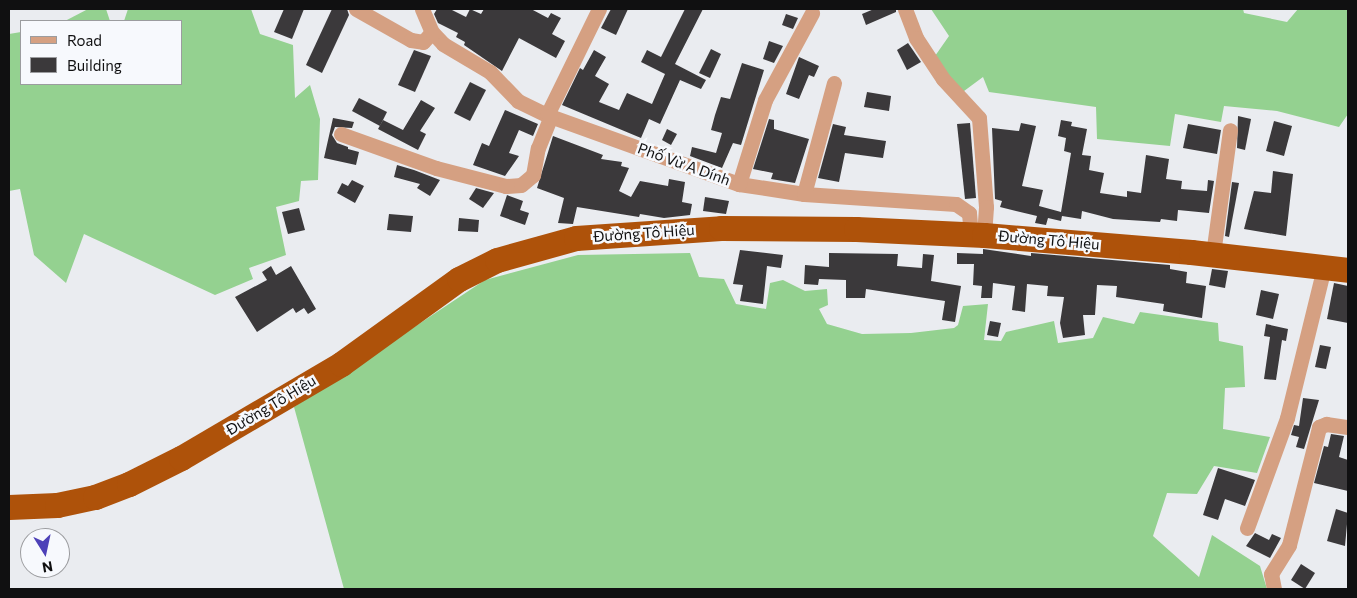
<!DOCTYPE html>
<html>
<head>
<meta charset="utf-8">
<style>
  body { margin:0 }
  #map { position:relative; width:1357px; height:598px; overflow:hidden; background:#eaecf0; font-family:Commissioner,sans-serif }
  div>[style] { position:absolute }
  .forest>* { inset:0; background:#94d190 }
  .building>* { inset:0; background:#3b393b }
  .minor>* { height:15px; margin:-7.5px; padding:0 7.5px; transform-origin:7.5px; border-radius:7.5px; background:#d5a082 }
  .trunk>* { height:25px; margin:-12.5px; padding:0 12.5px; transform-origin:12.5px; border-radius:12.5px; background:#ae520a }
  span { translate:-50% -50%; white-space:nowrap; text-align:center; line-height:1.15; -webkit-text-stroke:5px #f7f9fd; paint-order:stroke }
  .street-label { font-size:15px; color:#101011 }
  .frame { position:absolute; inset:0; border:10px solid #101011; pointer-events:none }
  .legend { position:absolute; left:20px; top:20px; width:162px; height:65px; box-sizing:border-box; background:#f7f9fd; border:1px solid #9b9c9f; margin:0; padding:6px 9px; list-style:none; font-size:15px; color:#101011 }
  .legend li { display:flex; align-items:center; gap:10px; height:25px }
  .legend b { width:25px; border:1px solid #9b9c9f }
  .north { position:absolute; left:20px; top:528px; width:50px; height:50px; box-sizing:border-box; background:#f7f9fd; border:1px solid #9b9c9f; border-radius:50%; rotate:170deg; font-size:14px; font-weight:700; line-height:20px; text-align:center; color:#101011 }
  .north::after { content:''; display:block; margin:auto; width:18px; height:22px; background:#4d41b8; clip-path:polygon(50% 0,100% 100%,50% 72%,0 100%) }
</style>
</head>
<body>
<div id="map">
  <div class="forest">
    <i style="clip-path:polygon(88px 9px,106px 9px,110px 21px,65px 21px)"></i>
    <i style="clip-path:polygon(128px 9px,251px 9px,260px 34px,293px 45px,295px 98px,310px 85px,320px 119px,318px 180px,301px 181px,299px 201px,276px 207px,286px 255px,249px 268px,253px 279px,215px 295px,84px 234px,66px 283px,34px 255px,20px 189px,9px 191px,9px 34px,21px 32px,21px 84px,181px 84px,181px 21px,124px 21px)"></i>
    <i style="clip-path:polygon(931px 9px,1243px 9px,1244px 13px,1287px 22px,1298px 9px,1348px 9px,1348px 114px,1339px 127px,1277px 111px,1224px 106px,1221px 122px,1175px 114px,1170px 146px,1097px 139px,1096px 107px,989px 92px,983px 77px,960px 94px,935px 56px,949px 36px)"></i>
    <i style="clip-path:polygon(690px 253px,699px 277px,724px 279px,736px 304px,766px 309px,770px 283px,783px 280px,805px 291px,827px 289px,828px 305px,819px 309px,827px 324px,862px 334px,911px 333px,954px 328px,958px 325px,963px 306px,988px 304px,984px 340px,1001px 341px,1006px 332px,1054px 321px,1058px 343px,1093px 338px,1103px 317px,1134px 324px,1140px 312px,1218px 323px,1219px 341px,1243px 346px,1245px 387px,1225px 388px,1223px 429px,1270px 437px,1257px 473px,1214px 466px,1197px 494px,1167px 493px,1153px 536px,1199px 577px,1212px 535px,1260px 566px,1267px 589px,344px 589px,294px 407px,485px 280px,578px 255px)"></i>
  </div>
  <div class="building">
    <i style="clip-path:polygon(284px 9px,304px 9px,292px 39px,274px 32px)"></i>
    <i style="clip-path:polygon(332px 9px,347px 9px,349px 15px,322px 73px,306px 65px)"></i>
    <i style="clip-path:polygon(437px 9px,450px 9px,466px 17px,470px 9px,481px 14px,484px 9px,531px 9px,548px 18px,551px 13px,561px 18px,552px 34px,565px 41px,556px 58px,519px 38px,502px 71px,464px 45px,465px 42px,456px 37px,458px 33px,438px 23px,434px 14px)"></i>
    <i style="clip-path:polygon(611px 9px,628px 9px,616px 35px,601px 28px)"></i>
    <i style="clip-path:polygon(685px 9px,703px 9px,675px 64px,706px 80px,701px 89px,680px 80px,660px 124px,649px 119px,641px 138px,562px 105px,580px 68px,583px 70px,594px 50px,606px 57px,595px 76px,609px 84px,599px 102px,619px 110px,627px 93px,652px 104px,665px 74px,641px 62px,647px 50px,661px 57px)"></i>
    <i style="clip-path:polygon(874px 9px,896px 9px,896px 12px,866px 25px,862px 14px)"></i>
    <i style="clip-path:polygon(786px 14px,798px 18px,793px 29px,782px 25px)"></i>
    <i style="clip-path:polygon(769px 41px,783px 46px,774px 63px,763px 59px)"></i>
    <i style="clip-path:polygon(908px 43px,921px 62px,907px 70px,897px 50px)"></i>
    <i style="clip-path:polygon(711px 49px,721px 54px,710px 78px,699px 73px)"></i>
    <i style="clip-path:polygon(414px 50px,431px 56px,415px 92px,398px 85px)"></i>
    <i style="clip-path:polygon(799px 57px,819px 66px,814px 77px,809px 75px,799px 99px,786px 94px)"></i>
    <i style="clip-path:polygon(742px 63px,764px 70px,741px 145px,733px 143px,722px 168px,690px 156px,692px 147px,716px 153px,722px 133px,711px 130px,715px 115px,721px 97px,730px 99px)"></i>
    <i style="clip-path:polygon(470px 82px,486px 90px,470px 121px,454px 113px)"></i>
    <i style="clip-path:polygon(867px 92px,891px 96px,889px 111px,864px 107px)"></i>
    <i style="clip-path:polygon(359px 98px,387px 112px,380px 126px,352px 111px)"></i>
    <i style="clip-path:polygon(421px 100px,435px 108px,420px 131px,426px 134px,418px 150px,378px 129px,383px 120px,403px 130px)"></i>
    <i style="clip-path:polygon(505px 110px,538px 124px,533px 136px,519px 130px,509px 153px,519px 156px,505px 176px,473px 165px,482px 143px,489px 146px)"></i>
    <i style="clip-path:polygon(1238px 116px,1251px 119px,1245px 150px,1237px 148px)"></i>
    <i style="clip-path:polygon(333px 118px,354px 122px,352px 128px,335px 127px,332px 135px,337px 143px,348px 147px,348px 149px,359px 152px,356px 165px,324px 158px)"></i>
    <i style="clip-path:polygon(769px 119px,774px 120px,774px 129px,809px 139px,795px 183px,771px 179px,773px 173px,753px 169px)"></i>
    <i style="clip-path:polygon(1061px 120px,1072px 122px,1071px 126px,1087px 129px,1082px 155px,1091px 156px,1089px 170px,1104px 173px,1100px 193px,1127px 197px,1127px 191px,1141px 193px,1146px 155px,1169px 159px,1166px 179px,1182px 181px,1181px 189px,1207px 191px,1208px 180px,1214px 181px,1209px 213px,1178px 210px,1177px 221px,1161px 219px,1160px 222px,1113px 219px,1082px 211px,1081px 219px,1062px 216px,1061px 221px,1048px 218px,1046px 225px,1035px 223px,1037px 216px,1000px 207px,1002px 201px,995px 199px,992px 128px,1019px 131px,1021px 123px,1036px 126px,1022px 186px,1043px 190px,1039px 206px,1061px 212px,1071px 153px,1064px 151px,1066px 138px,1058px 136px)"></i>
    <i style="clip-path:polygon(1274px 121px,1292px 126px,1284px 156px,1266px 151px)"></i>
    <i style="clip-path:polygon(970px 123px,976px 198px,965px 199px,957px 124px)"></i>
    <i style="clip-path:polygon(833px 124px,846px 127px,844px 135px,886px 141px,883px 158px,845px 153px,839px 182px,818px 178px)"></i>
    <i style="clip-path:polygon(1188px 124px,1221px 130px,1217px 154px,1183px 148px)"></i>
    <i style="clip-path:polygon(667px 129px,677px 134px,671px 145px,662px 140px)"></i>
    <i style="clip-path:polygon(553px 136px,603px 155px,601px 159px,622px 162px,621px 166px,629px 168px,619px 191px,631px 197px,640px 181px,668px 186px,669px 179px,685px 182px,682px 202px,692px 204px,690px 215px,664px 218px,640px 214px,639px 217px,577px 207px,573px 224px,558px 223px,564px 198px,537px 188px)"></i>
    <i style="clip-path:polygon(397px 165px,414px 170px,440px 180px,430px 196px,417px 188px,420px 184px,394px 177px)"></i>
    <i style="clip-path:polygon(1273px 171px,1293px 174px,1286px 236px,1244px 229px,1254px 191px,1271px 193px)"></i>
    <i style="clip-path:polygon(352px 180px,364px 186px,355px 203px,337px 193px,342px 183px,348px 186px)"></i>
    <i style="clip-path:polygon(1232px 182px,1239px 183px,1229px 237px,1225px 236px)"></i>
    <i style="clip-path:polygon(476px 188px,494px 193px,483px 208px,469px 199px)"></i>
    <i style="clip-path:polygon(507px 195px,523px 201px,520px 210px,529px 213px,525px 225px,500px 216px)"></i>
    <i style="clip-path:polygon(705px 197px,729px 201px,726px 214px,703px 211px)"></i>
    <i style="clip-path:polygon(299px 208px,305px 230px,288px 234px,282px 212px)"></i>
    <i style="clip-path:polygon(389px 214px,413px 216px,411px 232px,387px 230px)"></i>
    <i style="clip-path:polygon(459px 218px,479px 220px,478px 232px,458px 231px)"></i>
    <i style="clip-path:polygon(983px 249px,1031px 256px,1031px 253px,1170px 265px,1170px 269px,1187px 272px,1186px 283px,1206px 286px,1202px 318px,1163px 311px,1164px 304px,1116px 297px,1117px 286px,1097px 285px,1095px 315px,1083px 315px,1085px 335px,1063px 338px,1060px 323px,1064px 297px,1047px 296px,1048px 286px,1027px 284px,1025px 312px,1012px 310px,1015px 286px,993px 283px,992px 298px,981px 298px,982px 286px,973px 285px,974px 264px,957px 264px,957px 253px,983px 254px)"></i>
    <i style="clip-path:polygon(740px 250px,783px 255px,781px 268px,767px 266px,763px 304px,740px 301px,743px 285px,733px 284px)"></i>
    <i style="clip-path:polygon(829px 253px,898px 254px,897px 266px,922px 268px,923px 254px,934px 255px,931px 281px,961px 286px,955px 322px,942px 320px,945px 301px,866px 289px,865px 298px,846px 298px,846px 280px,819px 279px,818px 285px,804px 284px,805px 265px,829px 267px)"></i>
    <i style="clip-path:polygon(271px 266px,276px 275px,291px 266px,316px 309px,308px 314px,304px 308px,296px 313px,293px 308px,257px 332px,235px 297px,267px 280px,262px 272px)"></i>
    <i style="clip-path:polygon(1212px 269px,1228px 271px,1225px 288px,1209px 285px)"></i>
    <i style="clip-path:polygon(1334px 283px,1348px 286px,1348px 323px,1327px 319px)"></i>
    <i style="clip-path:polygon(1261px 290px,1279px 294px,1273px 319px,1256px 315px)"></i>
    <i style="clip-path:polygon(990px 321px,1001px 323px,998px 337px,987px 335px)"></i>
    <i style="clip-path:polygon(1266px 324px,1288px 329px,1286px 341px,1282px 340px,1276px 380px,1264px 379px,1270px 337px,1264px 336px)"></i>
    <i style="clip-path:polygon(1320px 345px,1331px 347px,1326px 369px,1315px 367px)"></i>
    <i style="clip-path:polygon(1303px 398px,1319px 400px,1304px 449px,1296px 447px,1299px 437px,1291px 435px,1294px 425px,1299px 426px)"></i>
    <i style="clip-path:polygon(1331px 434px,1344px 436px,1339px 457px,1348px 460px,1348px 491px,1314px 483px,1324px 446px,1328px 447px)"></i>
    <i style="clip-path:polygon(1218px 468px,1255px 480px,1245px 506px,1225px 499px,1218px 520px,1203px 515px)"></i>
    <i style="clip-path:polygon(1336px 509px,1348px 513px,1345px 546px,1327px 541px)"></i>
    <i style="clip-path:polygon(1255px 533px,1269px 540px,1272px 534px,1281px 538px,1270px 558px,1246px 546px)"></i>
    <i style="clip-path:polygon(1301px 564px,1315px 573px,1305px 589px,1291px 580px)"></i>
  </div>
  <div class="minor">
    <i style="left:356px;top:9px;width:63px;rotate:29.4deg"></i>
    <i style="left:411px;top:40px;width:12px;rotate:9deg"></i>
    <i style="left:423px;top:42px;width:13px;rotate:-48deg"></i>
    <i style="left:422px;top:9px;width:25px;rotate:67deg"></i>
    <i style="left:432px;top:32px;width:16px;rotate:47deg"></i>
    <i style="left:443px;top:44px;width:55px;rotate:30.8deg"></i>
    <i style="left:490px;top:72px;width:40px;rotate:46deg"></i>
    <i style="left:518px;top:101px;width:32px;rotate:26deg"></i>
    <i style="left:547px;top:115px;width:204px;rotate:19.8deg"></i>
    <i style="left:739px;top:184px;width:66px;rotate:8.7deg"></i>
    <i style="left:804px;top:194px;width:152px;rotate:3.8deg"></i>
    <i style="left:956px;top:204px;width:16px;rotate:35deg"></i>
    <i style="left:969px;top:213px;width:21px;rotate:85deg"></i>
    <i style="left:905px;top:9px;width:31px;rotate:69deg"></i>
    <i style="left:916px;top:38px;width:49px;rotate:56.6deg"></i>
    <i style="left:943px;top:79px;width:53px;rotate:47.3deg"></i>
    <i style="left:979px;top:118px;width:89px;rotate:85.5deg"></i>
    <i style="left:986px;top:207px;width:28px;rotate:94deg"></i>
    <i style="left:547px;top:115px;width:118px;rotate:-63.9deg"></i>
    <i style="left:341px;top:134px;width:101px;rotate:19.7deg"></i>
    <i style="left:436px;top:168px;width:72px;rotate:14.4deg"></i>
    <i style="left:506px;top:186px;width:15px;rotate:-4deg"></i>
    <i style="left:521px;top:185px;width:16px;rotate:-40deg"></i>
    <i style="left:533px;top:175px;width:27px;rotate:-80deg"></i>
    <i style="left:538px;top:148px;width:35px;rotate:-68deg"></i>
    <i style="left:739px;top:184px;width:88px;rotate:-72.8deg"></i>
    <i style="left:765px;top:100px;width:99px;rotate:-61.6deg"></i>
    <i style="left:804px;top:194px;width:115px;rotate:-74.9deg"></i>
    <i style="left:1213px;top:254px;width:125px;rotate:-82.2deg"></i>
    <i style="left:1247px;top:528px;width:117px;rotate:-70deg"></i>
    <i style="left:1287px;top:418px;width:155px;rotate:-76.2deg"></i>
    <i style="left:1274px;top:589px;width:15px;rotate:-101deg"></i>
    <i style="left:1271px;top:574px;width:34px;rotate:-58deg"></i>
    <i style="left:1289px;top:545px;width:122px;rotate:-75.7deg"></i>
    <i style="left:1319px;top:427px;width:8px;rotate:-23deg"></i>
    <i style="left:1326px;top:424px;width:22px;rotate:8deg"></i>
  </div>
  <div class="trunk">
    <i style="left:9px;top:507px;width:48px;rotate:-2.4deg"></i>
    <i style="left:57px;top:505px;width:39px;rotate:-12deg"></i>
    <i style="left:95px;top:497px;width:36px;rotate:-21deg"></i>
    <i style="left:129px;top:484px;width:58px;rotate:-26.6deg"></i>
    <i style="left:181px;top:458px;width:186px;rotate:-30.4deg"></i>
    <i style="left:341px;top:364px;width:145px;rotate:-35.8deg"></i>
    <i style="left:459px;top:279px;width:42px;rotate:-26.6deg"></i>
    <i style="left:497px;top:260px;width:82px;rotate:-15.6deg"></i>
    <i style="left:576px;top:238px;width:145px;rotate:-3.9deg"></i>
    <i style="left:721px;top:228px;width:135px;rotate:0.4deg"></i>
    <i style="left:856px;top:229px;width:128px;rotate:2.7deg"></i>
    <i style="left:984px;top:235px;width:208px;rotate:4.7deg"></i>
    <i style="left:1191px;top:252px;width:158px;rotate:6.5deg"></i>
  </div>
  <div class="street-label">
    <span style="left:684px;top:164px;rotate:20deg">Phố Vừ A Dính</span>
    <span style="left:644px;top:233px;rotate:-4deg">Đường Tô Hiệu</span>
    <span style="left:1049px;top:240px;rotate:5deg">Đường Tô Hiệu</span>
    <span style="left:271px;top:405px;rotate:-31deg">Đường Tô Hiệu</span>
  </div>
  <div class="frame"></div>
  <ul class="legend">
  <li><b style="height:6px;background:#d5a082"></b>Road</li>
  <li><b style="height:14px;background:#3b393b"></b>Building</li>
  </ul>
  <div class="north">N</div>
</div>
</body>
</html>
